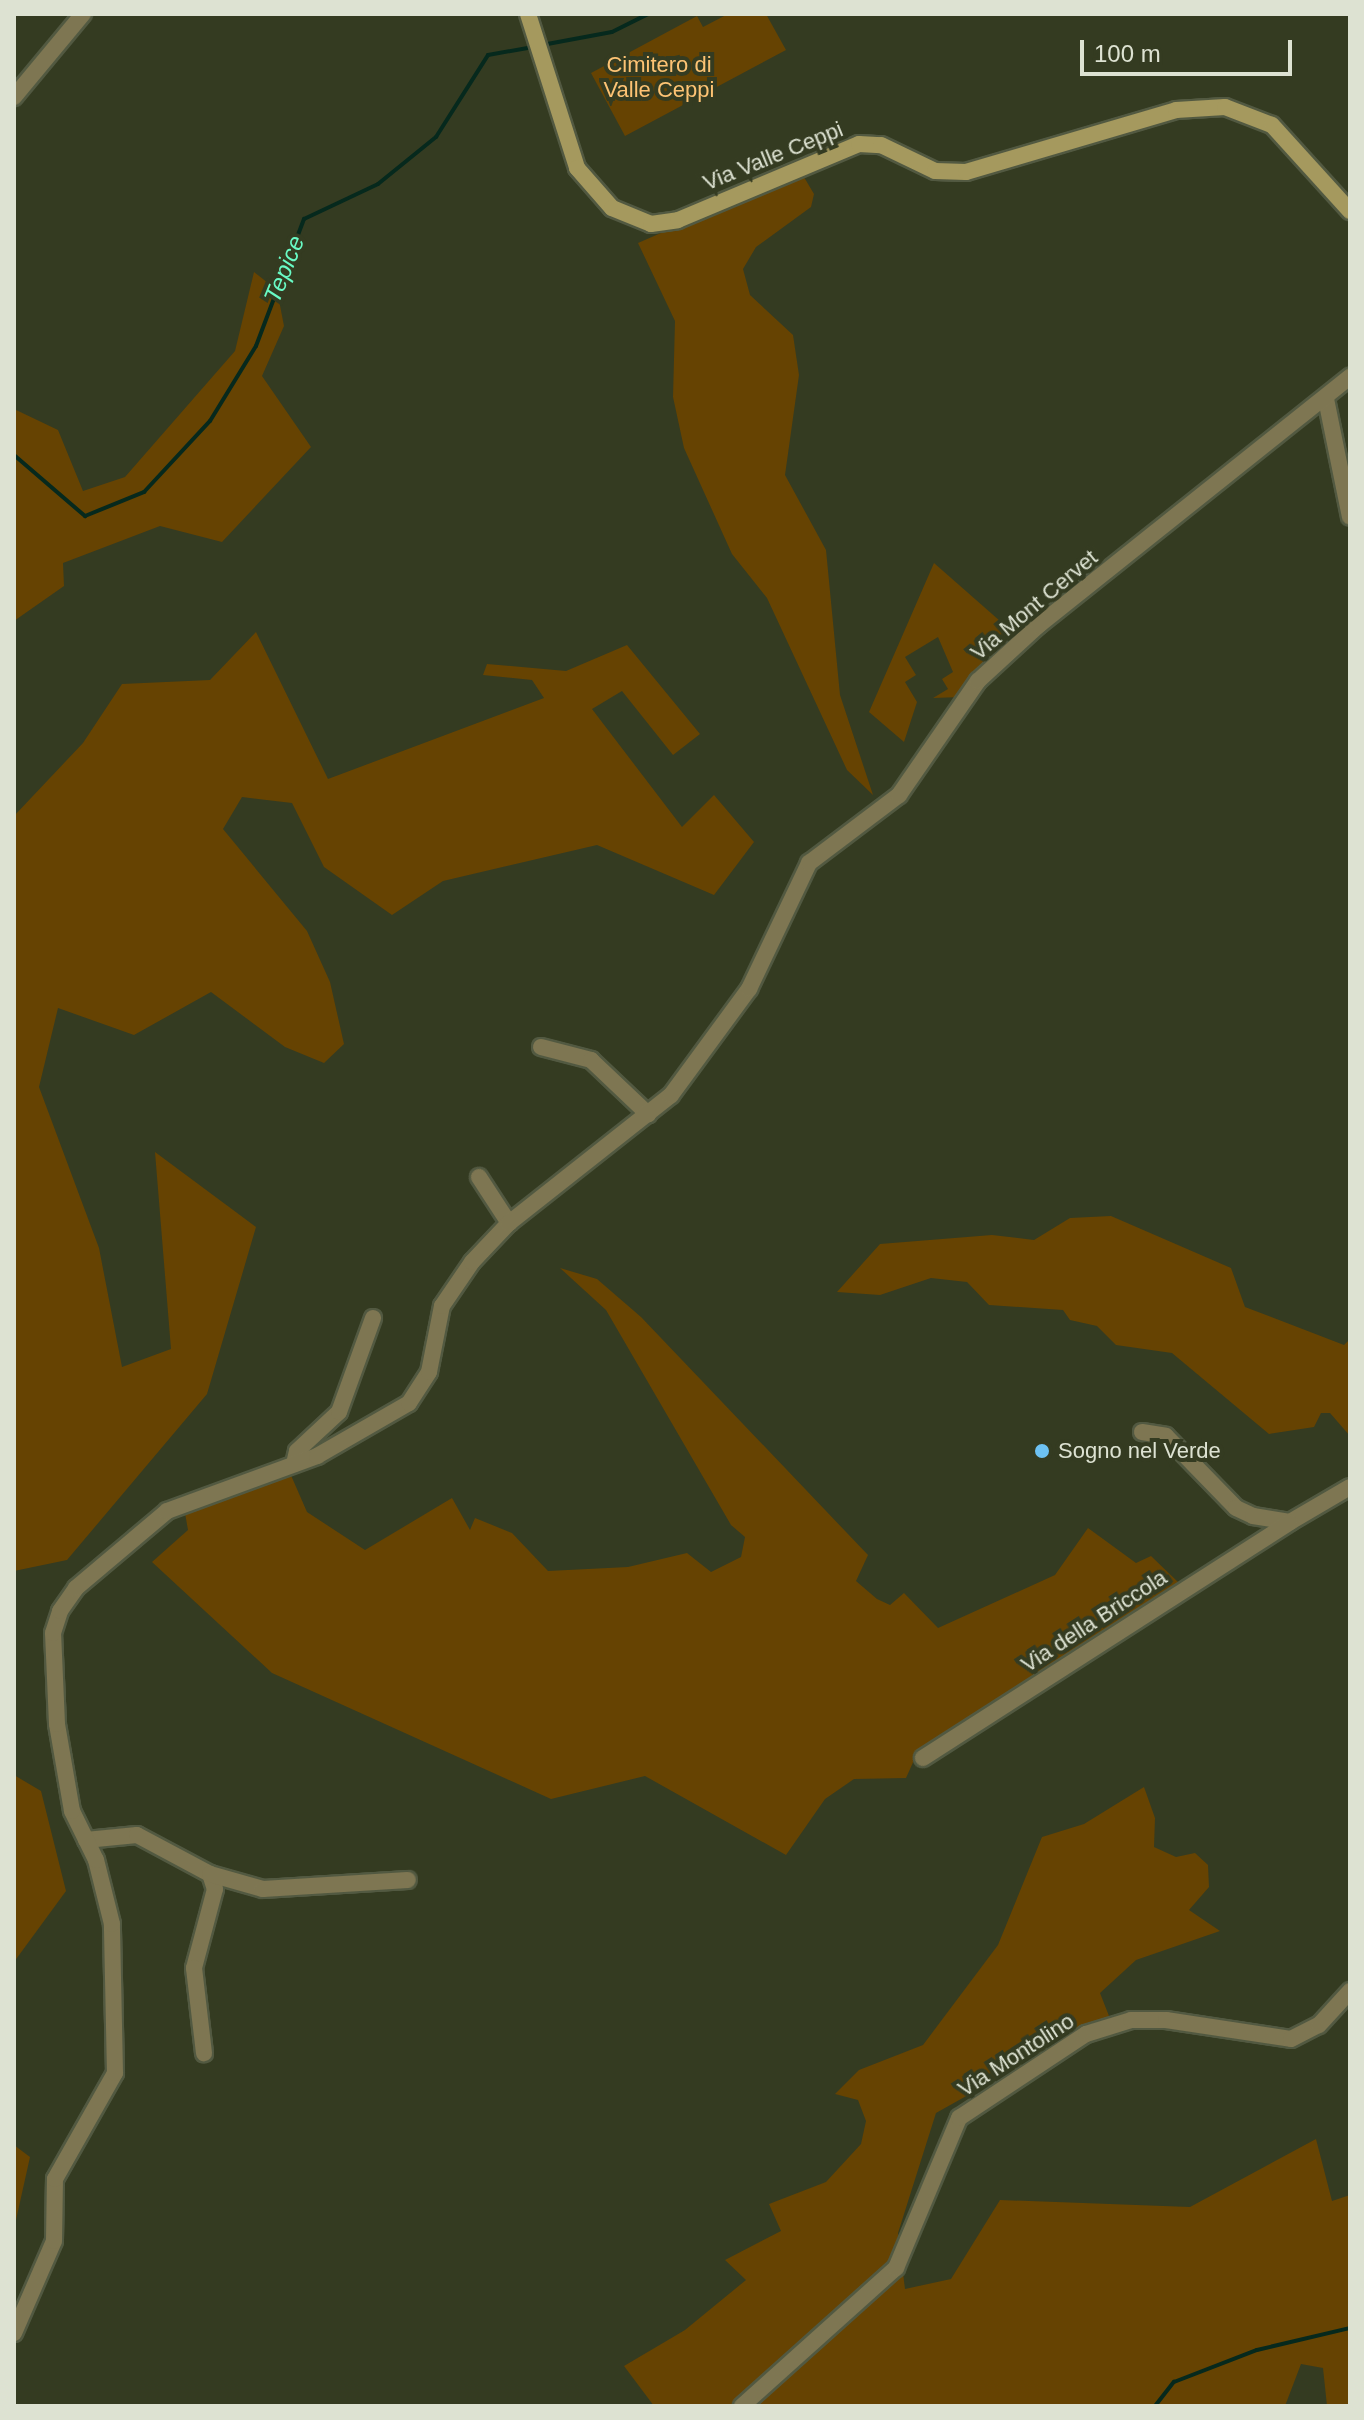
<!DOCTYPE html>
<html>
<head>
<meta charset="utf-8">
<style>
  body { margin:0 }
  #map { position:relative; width:1364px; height:2420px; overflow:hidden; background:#343b21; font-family:Helvetica,sans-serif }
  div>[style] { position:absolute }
  .green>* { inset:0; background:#664302 }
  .stream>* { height:4px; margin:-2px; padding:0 2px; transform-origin:2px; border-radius:2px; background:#06291d }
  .roads { filter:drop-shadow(2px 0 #525941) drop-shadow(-2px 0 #525941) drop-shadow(0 2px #525941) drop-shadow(0 -2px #525941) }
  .street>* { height:16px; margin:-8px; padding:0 8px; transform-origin:8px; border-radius:8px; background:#7e7652 }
  .secondary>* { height:16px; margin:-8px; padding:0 8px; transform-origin:8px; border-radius:8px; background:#a5995e }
  .dots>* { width:22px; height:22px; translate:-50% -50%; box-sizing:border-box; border:4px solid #343b21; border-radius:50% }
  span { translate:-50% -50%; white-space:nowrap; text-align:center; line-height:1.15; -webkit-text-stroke:8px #343b21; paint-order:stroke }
  .park-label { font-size:22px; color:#fdc374 }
  .street-label { font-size:22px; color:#dde2d2 }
  .poi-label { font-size:22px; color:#dde2d2 }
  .left { translate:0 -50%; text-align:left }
  .water-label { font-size:24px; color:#69fac5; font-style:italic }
  .frame { position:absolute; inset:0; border:16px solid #dde2d2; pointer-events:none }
  .scale { position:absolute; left:1080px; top:40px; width:212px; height:36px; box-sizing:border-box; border:4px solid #dde2d2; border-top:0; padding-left:10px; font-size:24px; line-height:28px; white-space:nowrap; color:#dde2d2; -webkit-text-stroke:6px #343b21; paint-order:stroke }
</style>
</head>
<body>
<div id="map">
  <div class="green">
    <i style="clip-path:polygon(728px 14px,766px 14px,786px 50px,625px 136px,591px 73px,697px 16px,703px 27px)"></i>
    <i style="clip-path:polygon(801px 172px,814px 194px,811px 207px,756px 247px,743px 269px,750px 295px,793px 335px,799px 375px,785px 475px,826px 550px,840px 695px,873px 795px,847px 770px,767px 598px,732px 554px,684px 448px,673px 397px,675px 321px,638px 243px)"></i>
    <i style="clip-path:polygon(254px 272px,277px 290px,284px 326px,262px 376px,311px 447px,222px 542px,160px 526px,63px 563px,64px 586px,14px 621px,14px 409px,58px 430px,83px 491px,125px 477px,235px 351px)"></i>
    <i style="clip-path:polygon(934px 563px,1008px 628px,961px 697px,933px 698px,948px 689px,942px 679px,953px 672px,938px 637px,905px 657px,916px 675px,905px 682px,917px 702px,904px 742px,869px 712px)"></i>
    <i style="clip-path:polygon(256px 632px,328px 779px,544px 698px,532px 680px,483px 675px,487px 664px,566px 671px,627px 645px,700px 734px,673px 755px,622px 691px,592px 709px,682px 827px,714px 795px,754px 842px,714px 895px,597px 845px,443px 881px,392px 915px,324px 867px,292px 803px,242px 797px,223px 829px,307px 931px,330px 982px,344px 1044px,324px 1063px,285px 1047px,211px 992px,134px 1035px,58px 1008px,39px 1087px,99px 1248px,122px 1367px,171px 1349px,155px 1152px,256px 1227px,207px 1394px,67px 1560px,14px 1571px,14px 816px,83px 743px,122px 684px,210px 680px)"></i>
    <i style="clip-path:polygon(1111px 1216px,1231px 1268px,1245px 1307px,1344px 1345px,1350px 1339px,1350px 1436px,1330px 1413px,1321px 1413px,1314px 1427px,1269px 1434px,1172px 1353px,1116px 1345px,1097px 1326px,1070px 1320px,1063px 1310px,989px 1305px,967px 1282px,931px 1278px,880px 1295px,837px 1292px,880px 1244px,992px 1235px,1034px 1240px,1070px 1218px)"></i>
    <i style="clip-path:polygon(560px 1268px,597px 1279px,641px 1317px,868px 1555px,856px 1581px,877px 1599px,890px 1605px,904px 1593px,938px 1628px,1055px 1575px,1088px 1528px,1136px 1563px,1151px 1556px,1178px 1582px,958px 1725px,915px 1758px,906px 1778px,854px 1779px,825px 1799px,786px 1855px,645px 1776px,551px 1799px,272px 1673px,152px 1562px,188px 1530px,185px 1513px,290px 1473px,307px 1512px,365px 1550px,452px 1498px,470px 1530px,475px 1518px,512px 1533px,548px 1571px,628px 1567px,687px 1553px,711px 1572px,741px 1557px,745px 1537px,731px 1525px,606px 1310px)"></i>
    <i style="clip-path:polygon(14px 1775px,41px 1791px,66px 1891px,14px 1962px)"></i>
    <i style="clip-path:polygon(1144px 1787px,1155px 1818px,1154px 1847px,1176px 1857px,1195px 1853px,1208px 1865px,1209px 1887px,1189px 1910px,1220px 1931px,1136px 1960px,1100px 1993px,1109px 2016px,936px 2113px,898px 2233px,905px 2289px,951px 2279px,1000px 2200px,1190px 2207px,1316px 2139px,1332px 2201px,1350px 2195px,1350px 2406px,1327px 2406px,1323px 2368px,1301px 2364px,1285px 2406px,654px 2406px,624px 2366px,685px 2330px,746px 2280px,725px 2260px,781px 2231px,769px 2204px,826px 2182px,861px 2144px,866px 2121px,858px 2100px,835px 2094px,859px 2070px,923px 2045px,998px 1945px,1042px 1837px,1084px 1824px)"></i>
    <i style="clip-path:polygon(14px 2145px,30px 2157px,14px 2229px)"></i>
  </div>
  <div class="stream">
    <i style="left:542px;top:45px;width:71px;rotate:-10.5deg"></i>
    <i style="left:612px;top:32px;width:40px;rotate:-26.6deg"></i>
    <i style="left:14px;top:455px;width:94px;rotate:40.7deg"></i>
    <i style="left:85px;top:516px;width:64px;rotate:-22.1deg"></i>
    <i style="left:144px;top:492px;width:97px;rotate:-47.1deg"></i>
    <i style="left:210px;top:421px;width:88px;rotate:-58.5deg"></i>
    <i style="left:256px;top:346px;width:136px;rotate:-69.3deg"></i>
    <i style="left:304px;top:219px;width:82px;rotate:-25.3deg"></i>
    <i style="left:378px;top:184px;width:75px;rotate:-39deg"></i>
    <i style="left:436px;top:137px;width:97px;rotate:-57.6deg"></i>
    <i style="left:488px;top:55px;width:46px;rotate:-10.1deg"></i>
    <i style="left:1155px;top:2406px;width:31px;rotate:-52deg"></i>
    <i style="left:1174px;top:2382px;width:89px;rotate:-21.1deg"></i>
    <i style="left:1257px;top:2350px;width:96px;rotate:-13.3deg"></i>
  </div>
  <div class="roads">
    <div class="street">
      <i style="left:14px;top:97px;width:108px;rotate:-50.3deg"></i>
      <i style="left:1326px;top:399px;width:120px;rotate:78.5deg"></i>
      <i style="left:541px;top:1047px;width:52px;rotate:14.6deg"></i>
      <i style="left:591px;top:1060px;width:79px;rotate:43.5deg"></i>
      <i style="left:479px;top:1177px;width:55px;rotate:56.9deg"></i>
      <i style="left:1142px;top:1432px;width:24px;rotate:9deg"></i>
      <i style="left:1166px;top:1436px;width:100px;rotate:45.8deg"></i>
      <i style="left:1236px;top:1508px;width:19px;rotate:25deg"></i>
      <i style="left:1253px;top:1516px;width:37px;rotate:9deg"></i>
      <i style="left:1290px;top:1522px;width:69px;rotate:-30.3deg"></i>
      <i style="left:294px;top:1464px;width:13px;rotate:-77deg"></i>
      <i style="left:297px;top:1451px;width:57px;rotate:-42.9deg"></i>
      <i style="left:339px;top:1412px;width:100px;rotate:-70.1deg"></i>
      <i style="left:923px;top:1758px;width:436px;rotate:-32.7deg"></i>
      <i style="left:86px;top:1840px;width:51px;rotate:-5.6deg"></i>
      <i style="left:137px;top:1835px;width:83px;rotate:28.1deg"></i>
      <i style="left:210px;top:1874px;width:16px;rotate:72deg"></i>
      <i style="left:215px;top:1889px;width:82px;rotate:104.9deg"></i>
      <i style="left:194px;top:1968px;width:86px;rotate:83.3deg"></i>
      <i style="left:210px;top:1874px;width:55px;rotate:15.8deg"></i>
      <i style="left:263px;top:1889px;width:145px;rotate:-3.6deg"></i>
      <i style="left:14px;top:2333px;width:100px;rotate:-66.5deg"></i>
      <i style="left:54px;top:2241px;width:62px;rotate:-89.1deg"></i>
      <i style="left:55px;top:2179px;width:122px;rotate:-60.5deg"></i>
      <i style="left:115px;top:2073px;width:149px;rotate:-91.2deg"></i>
      <i style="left:112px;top:1924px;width:66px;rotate:-104deg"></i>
      <i style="left:96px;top:1860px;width:55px;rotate:-116.1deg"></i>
      <i style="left:72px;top:1811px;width:88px;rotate:-99.8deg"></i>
      <i style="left:57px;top:1724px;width:91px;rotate:-92.5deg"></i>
      <i style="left:53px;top:1633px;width:23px;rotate:-72deg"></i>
      <i style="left:60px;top:1611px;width:28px;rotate:-55deg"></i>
      <i style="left:76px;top:1588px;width:119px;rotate:-40.2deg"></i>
      <i style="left:167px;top:1511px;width:160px;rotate:-20.1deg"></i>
      <i style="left:317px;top:1456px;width:106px;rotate:-29.9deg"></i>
      <i style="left:409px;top:1403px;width:37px;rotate:-57deg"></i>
      <i style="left:429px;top:1372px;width:67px;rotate:-78.9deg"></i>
      <i style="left:442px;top:1306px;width:53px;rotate:-55.7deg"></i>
      <i style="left:472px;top:1262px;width:54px;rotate:-46.5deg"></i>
      <i style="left:509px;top:1223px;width:206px;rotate:-38.3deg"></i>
      <i style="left:671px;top:1095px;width:132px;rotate:-53.7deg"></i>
      <i style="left:749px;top:989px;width:140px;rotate:-64.5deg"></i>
      <i style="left:809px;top:863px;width:113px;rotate:-37.1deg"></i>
      <i style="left:899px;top:795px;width:139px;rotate:-55.3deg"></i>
      <i style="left:978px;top:681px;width:83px;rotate:-42.6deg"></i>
      <i style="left:1039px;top:625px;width:398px;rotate:-38.6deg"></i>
      <i style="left:742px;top:2406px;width:207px;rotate:-41.9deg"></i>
      <i style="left:896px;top:2268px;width:163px;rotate:-67.2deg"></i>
      <i style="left:959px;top:2118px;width:152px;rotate:-33.5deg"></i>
      <i style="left:1086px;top:2034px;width:47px;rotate:-17.3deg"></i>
      <i style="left:1131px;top:2020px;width:35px"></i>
      <i style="left:1166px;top:2020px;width:126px;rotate:8.6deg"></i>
      <i style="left:1291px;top:2039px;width:31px;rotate:-27deg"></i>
      <i style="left:1319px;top:2025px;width:46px;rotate:-47.6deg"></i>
    </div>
    <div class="secondary">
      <i style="left:528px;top:14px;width:162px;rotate:72.3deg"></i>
      <i style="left:577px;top:168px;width:53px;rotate:48.8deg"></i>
      <i style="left:612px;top:208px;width:42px;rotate:22.3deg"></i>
      <i style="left:651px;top:224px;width:27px;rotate:-8deg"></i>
      <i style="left:678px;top:220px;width:196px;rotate:-22.8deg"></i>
      <i style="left:859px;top:144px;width:22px;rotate:3deg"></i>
      <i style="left:881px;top:145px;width:60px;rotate:25.7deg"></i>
      <i style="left:935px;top:171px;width:31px;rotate:2deg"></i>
      <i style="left:966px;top:172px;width:219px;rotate:-16.4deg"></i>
      <i style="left:1176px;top:110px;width:49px;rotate:-3.5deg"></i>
      <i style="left:1225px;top:107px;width:50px;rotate:21deg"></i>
      <i style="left:1272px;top:125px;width:116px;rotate:47.8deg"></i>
    </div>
  </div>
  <div class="dots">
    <i style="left:1042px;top:1451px;background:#6dc2f3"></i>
  </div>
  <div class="park-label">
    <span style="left:659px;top:77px">Cimitero di<br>Valle Ceppi</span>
  </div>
  <div class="street-label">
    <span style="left:773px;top:156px;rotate:-22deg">Via Valle Ceppi</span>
    <span style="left:1034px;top:605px;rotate:-40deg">Via Mont Cervet</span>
    <span style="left:1094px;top:1621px;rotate:-33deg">Via della Briccola</span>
    <span style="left:1016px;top:2055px;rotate:-33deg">Via Montolino</span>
  </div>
  <div class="poi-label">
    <span class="left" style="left:1058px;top:1451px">Sogno nel Verde</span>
  </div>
  <div class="water-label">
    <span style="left:284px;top:269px;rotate:-68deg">Tepice</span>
  </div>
  <div class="frame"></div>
  <div class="scale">100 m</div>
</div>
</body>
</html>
